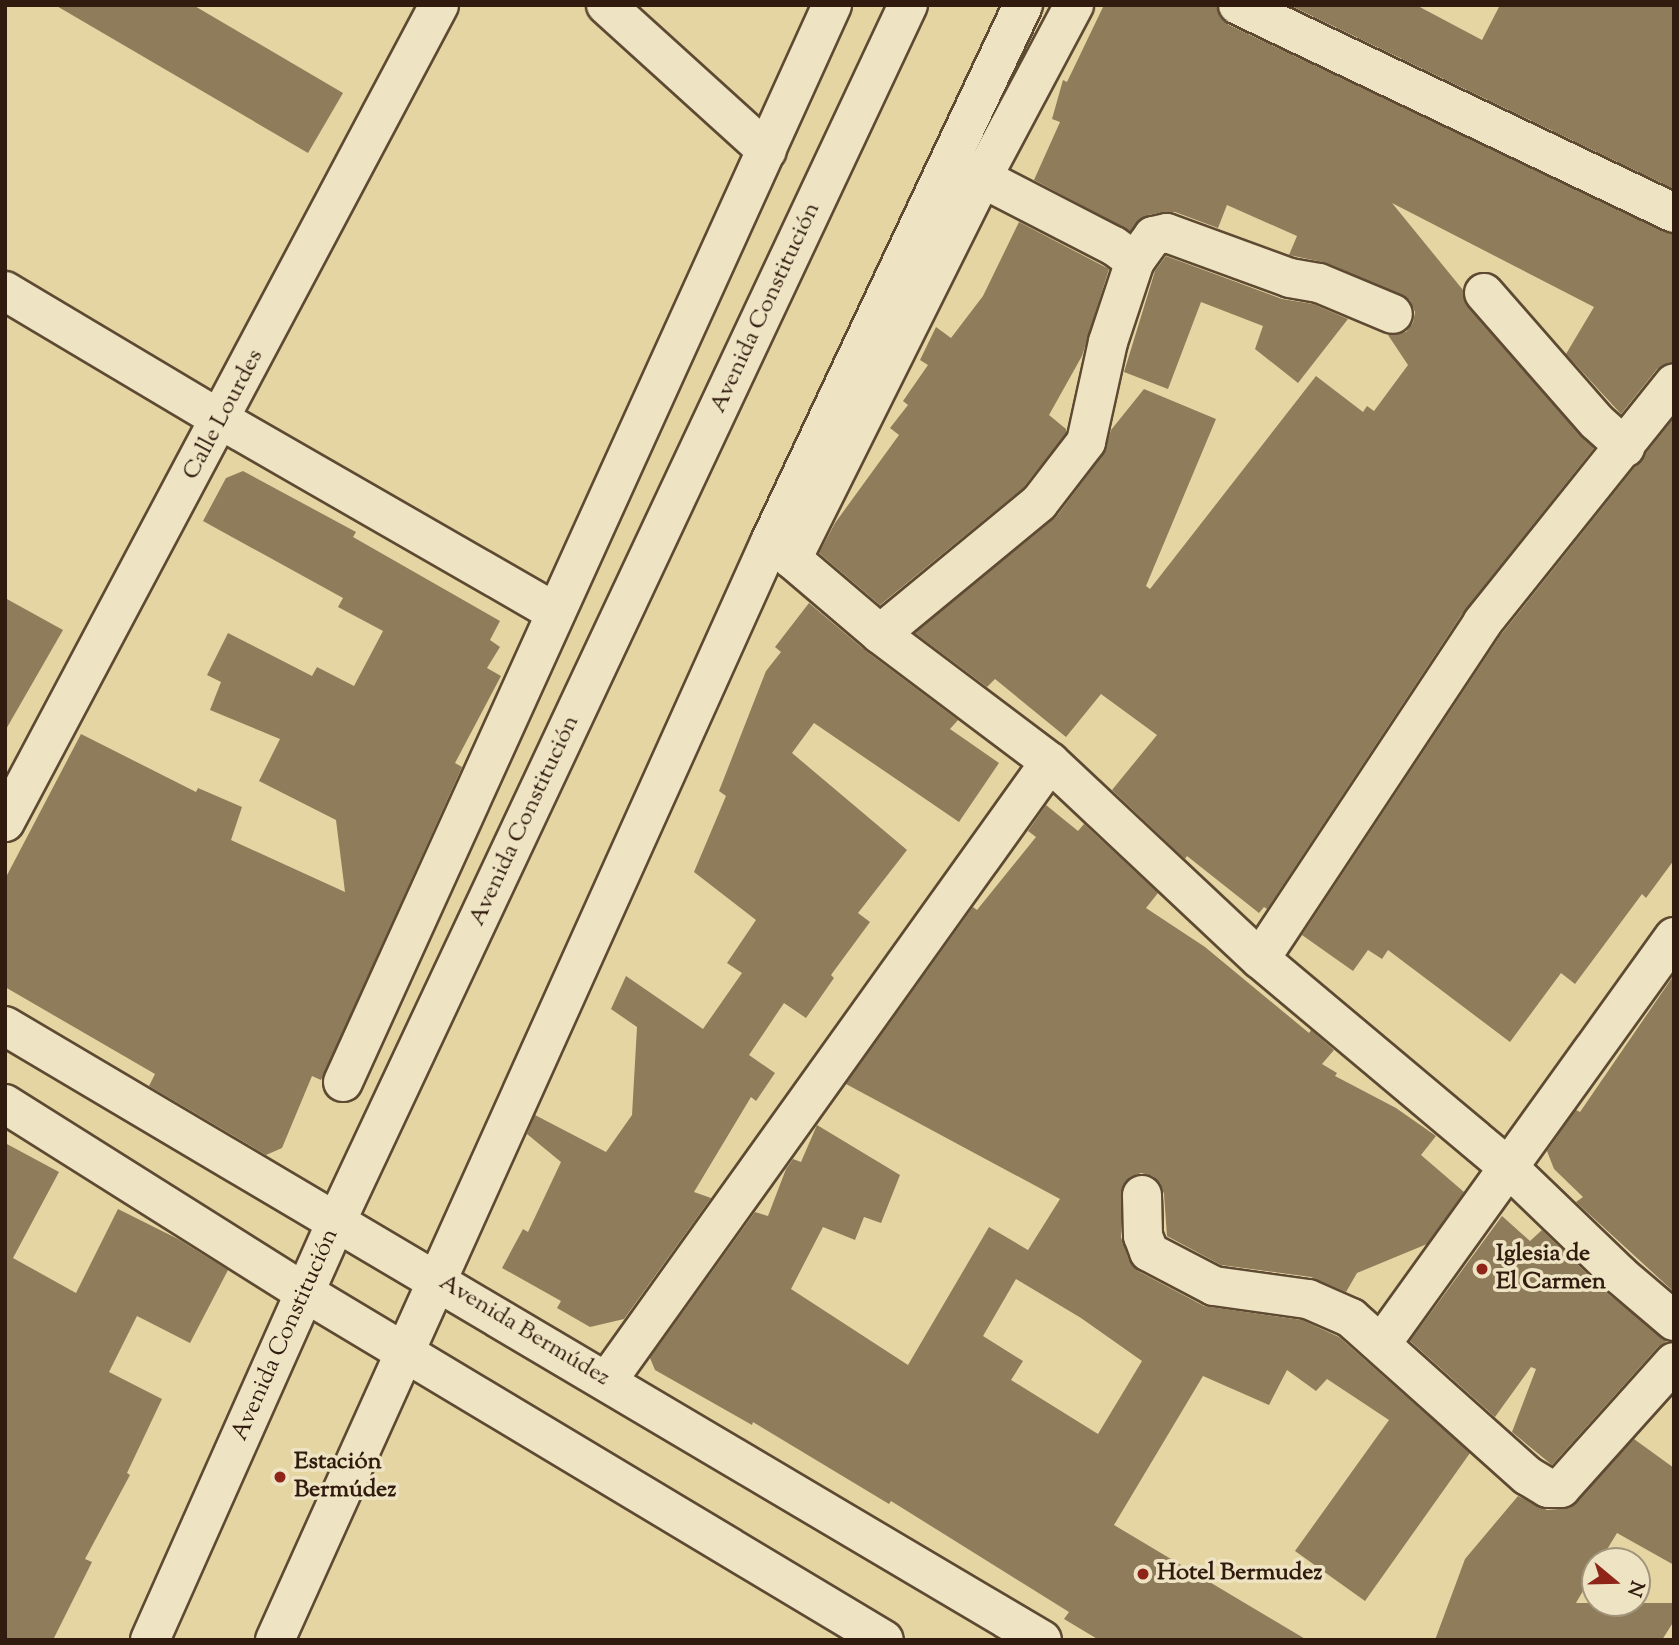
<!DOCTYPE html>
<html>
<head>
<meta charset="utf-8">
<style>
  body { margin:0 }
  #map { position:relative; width:1679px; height:1645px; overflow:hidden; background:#e5d5a3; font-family:"Sorts Mill Goudy",serif }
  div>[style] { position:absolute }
  .building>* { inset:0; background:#8f7c5b }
  .roads { filter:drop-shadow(2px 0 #5e4a33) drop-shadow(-2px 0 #5e4a33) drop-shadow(0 2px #5e4a33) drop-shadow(0 -2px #5e4a33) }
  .street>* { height:38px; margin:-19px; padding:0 19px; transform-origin:19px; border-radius:19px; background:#eee4c3 }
  .secondary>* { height:38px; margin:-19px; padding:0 19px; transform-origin:19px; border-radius:19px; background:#eee4c3 }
  .dots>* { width:19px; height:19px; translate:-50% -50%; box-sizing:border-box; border:4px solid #eee4c3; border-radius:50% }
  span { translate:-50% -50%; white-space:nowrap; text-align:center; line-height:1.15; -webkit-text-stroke:7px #eee4c3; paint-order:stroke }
  .street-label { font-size:24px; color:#311b0e }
  .poi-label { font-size:24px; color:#311b0e; font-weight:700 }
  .left { translate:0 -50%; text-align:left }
  .frame { position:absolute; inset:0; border:7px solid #311b0e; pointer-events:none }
  .north { position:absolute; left:1581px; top:1547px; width:70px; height:70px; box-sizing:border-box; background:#eee4c3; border:2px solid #a2947b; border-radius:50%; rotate:109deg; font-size:19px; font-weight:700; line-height:28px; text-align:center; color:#311b0e }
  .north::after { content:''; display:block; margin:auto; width:24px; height:32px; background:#8f2418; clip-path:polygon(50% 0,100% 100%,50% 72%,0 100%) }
</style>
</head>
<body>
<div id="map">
  <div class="building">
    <i style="clip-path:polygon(55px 5px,193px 5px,343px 93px,308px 153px)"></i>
    <i style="clip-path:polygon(1104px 5px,1216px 5px,1220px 17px,1229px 25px,1674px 235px,1674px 362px,1657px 369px,1621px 414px,1566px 354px,1594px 307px,1392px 203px,1463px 290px,1468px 307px,1594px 448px,1464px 611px,1267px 909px,1264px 907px,1259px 913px,1187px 856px,1185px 859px,1112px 790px,1157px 735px,1101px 694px,1066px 737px,995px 679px,987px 687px,915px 633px,1056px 517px,1103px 455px,1111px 430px,1144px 389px,1216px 419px,1146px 586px,1150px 589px,1316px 376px,1363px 412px,1367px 406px,1374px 411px,1408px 365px,1388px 335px,1406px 332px,1413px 323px,1415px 312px,1410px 300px,1327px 263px,1289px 255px,1297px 236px,1227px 205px,1218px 228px,1175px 212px,1163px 212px,1148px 215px,1130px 231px,1034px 180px,1060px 122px,1052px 119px,1063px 80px,1067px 82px)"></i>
    <i style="clip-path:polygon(1289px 5px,1416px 5px,1482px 40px,1500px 5px,1674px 5px,1674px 189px)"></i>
    <i style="clip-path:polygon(1019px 222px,1109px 269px,1082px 356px,1049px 415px,1066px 429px,1066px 433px,1023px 488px,880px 605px,819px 553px,835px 523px,899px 435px,890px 428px,908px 405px,903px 401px,928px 365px,920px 360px,936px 327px,951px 338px,983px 296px)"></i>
    <i style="clip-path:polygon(1166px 256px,1282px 299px,1313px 304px,1348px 319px,1298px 383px,1255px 349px,1263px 326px,1201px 302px,1168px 389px,1124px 372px,1155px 271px)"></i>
    <i style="clip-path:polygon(1674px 418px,1674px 860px,1646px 898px,1642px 894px,1575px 984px,1561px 973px,1510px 1042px,1388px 950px,1382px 959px,1368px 950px,1353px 971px,1302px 935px,1500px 636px)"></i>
    <i style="clip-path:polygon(243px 471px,356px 532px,353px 537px,500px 621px,490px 640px,500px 647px,487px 668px,501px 676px,455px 763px,462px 767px,321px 1080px,312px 1076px,282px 1148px,266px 1155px,149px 1086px,155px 1074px,5px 987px,5px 879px,81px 734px,196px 792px,198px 788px,242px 807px,231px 840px,345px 892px,336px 820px,259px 781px,280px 739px,210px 710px,221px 682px,207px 675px,228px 633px,312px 676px,317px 667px,354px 686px,383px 631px,338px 607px,343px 598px,203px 521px,226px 478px)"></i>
    <i style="clip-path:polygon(5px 598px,63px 630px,5px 731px)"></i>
    <i style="clip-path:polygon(809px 603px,866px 651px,958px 720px,950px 729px,999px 763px,959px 822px,814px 723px,792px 753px,907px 850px,858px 913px,870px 922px,831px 975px,834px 978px,806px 1018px,784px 1003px,749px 1055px,775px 1073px,756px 1101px,751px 1097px,694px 1192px,711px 1198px,624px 1319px,590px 1327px,557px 1308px,561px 1301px,502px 1268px,523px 1229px,528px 1232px,561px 1162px,527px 1134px,535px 1115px,606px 1152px,632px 1115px,637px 1027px,611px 1009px,626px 976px,703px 1029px,742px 973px,727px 963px,756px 920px,694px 872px,726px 796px,719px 791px,766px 671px,781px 652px,775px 647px)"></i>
    <i style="clip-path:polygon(evenodd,1046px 805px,1078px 831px,1084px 824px,1158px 893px,1146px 908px,1205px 947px,1309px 1033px,1311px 1030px,1334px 1050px,1322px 1064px,1337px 1073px,1335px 1076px,1396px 1108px,1436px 1136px,1421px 1155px,1464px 1192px,1427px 1244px,1357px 1273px,1346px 1292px,1311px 1277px,1221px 1265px,1167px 1236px,1164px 1194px,1160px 1183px,1153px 1176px,1141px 1173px,1130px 1177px,1123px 1185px,1121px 1237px,1129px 1260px,1138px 1271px,1204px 1306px,1302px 1320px,1339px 1337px,1470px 1453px,1365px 1601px,1295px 1551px,1389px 1420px,1327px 1379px,1316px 1391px,1287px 1370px,1269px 1405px,1203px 1376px,1114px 1525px,1307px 1640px,1099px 1640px,1064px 1619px,1069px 1612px,891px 1501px,889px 1504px,753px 1422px,752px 1425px,655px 1370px,650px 1358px,755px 1212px,768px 1216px,786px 1169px,793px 1159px,801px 1162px,817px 1125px,900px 1175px,881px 1223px,864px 1217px,855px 1240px,823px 1227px,791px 1289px,908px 1365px,989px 1227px,1028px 1250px,1060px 1199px,846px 1084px,973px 907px,977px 910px,1036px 837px,1028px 831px,1046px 805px,1016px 1279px,1081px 1318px,1142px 1361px,1098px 1434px,1011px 1380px,1023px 1361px,983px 1336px,1016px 1279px)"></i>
    <i style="clip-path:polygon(1674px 975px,1674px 1292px,1576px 1202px,1583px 1197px,1554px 1169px,1547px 1151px,1576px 1110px,1580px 1112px)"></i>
    <i style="clip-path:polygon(5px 1143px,59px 1172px,13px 1258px,76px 1293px,118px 1209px,178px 1239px,228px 1270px,190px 1343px,137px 1316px,109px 1372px,162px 1399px,127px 1473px,130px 1475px,85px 1559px,92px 1562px,53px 1640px,5px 1640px)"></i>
    <i style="clip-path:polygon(1502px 1216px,1530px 1241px,1542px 1230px,1606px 1292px,1667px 1341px,1658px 1347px,1552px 1465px,1512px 1432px,1536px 1369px,1531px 1367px,1495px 1417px,1410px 1341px)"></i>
    <i style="clip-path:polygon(1634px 1439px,1674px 1468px,1674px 1565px,1617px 1533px,1600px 1561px,1595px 1561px,1595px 1570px,1576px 1603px,1674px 1603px,1674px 1621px,1662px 1640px,1435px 1640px,1465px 1559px,1518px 1496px,1547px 1510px,1570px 1508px)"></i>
  </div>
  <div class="roads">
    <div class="street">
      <i style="left:606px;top:5px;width:217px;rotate:42.2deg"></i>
      <i style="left:1074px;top:5px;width:196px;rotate:118deg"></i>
      <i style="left:982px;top:178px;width:426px;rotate:116.5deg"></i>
      <i style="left:792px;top:559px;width:116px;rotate:40.4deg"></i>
      <i style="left:880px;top:634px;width:213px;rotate:37deg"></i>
      <i style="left:1050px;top:762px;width:288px;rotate:43.2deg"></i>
      <i style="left:1260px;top:959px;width:325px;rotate:40deg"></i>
      <i style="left:1509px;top:1168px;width:154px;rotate:43.9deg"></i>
      <i style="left:1620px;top:1275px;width:71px;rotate:40.4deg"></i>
      <i style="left:1238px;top:5px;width:483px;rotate:25.5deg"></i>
      <i style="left:982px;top:178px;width:148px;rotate:27.3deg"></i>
      <i style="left:1114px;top:246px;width:26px;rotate:36deg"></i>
      <i style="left:5px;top:291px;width:252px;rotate:30.8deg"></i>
      <i style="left:221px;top:420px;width:385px;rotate:29.9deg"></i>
      <i style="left:1484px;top:293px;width:171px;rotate:48.8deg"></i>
      <i style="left:1597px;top:422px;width:38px;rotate:42deg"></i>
      <i style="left:880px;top:634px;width:206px;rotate:-39.5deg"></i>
      <i style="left:1039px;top:503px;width:77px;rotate:-52.4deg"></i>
      <i style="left:1086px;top:442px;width:102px;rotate:-77.6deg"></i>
      <i style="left:1108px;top:342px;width:85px;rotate:-71.6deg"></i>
      <i style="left:1135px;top:261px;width:31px;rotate:-54deg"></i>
      <i style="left:1153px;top:236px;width:14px;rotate:-12deg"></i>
      <i style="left:1167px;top:233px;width:131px;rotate:20.1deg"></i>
      <i style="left:1290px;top:278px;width:29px;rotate:10deg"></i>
      <i style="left:1319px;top:283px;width:80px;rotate:22.7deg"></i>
      <i style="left:5px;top:822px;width:925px;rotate:-62.02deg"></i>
      <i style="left:1260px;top:959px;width:403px;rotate:-56.5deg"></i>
      <i style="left:1482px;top:623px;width:307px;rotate:-51.3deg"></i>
      <i style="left:343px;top:1082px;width:1183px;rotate:-65.58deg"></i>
      <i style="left:1142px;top:1195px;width:41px;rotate:88.6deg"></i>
      <i style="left:1143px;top:1236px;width:17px;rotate:69deg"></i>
      <i style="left:1149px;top:1252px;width:73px;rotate:27.6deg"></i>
      <i style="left:1214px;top:1286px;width:95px;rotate:7.9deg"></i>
      <i style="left:1308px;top:1299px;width:47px;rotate:23.8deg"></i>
      <i style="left:1351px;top:1318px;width:237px;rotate:41.8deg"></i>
      <i style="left:1528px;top:1476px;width:23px;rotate:31deg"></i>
      <i style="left:1548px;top:1488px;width:13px"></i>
      <i style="left:1561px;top:1488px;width:169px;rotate:-48.1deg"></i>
      <i style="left:1382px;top:1343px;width:500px;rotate:-54.28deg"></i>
      <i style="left:607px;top:1381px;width:761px;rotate:-54.41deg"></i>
    </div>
    <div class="secondary">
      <i style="left:5px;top:1026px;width:1205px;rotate:30.63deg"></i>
      <i style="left:5px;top:1104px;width:353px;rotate:32.2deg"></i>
      <i style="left:304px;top:1292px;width:676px;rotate:30.96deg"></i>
      <i style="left:150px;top:1640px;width:458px;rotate:-66deg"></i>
      <i style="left:336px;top:1222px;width:1345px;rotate:-64.83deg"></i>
      <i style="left:275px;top:1640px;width:1204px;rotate:-65.73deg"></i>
      <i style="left:770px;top:542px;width:594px;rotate:-64.77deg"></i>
    </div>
  </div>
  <div class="dots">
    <i style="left:1482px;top:1269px;background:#8f2418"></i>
    <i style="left:280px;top:1477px;background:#8f2418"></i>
    <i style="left:1143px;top:1574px;background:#8f2418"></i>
  </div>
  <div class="street-label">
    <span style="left:766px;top:308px;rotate:-65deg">Avenida Constitución</span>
    <span style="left:224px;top:415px;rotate:-62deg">Calle Lourdes</span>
    <span style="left:525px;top:821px;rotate:-65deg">Avenida Constitución</span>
    <span style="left:524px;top:1331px;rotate:31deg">Avenida Bermúdez</span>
    <span style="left:286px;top:1335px;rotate:-66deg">Avenida Constitución</span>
  </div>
  <div class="poi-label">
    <span class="left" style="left:1496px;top:1269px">Iglesia de<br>El Carmen</span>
    <span class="left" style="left:294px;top:1477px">Estación<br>Bermúdez</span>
    <span class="left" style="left:1157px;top:1574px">Hotel Bermudez</span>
  </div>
  <div class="frame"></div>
  <div class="north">N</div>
</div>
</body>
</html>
